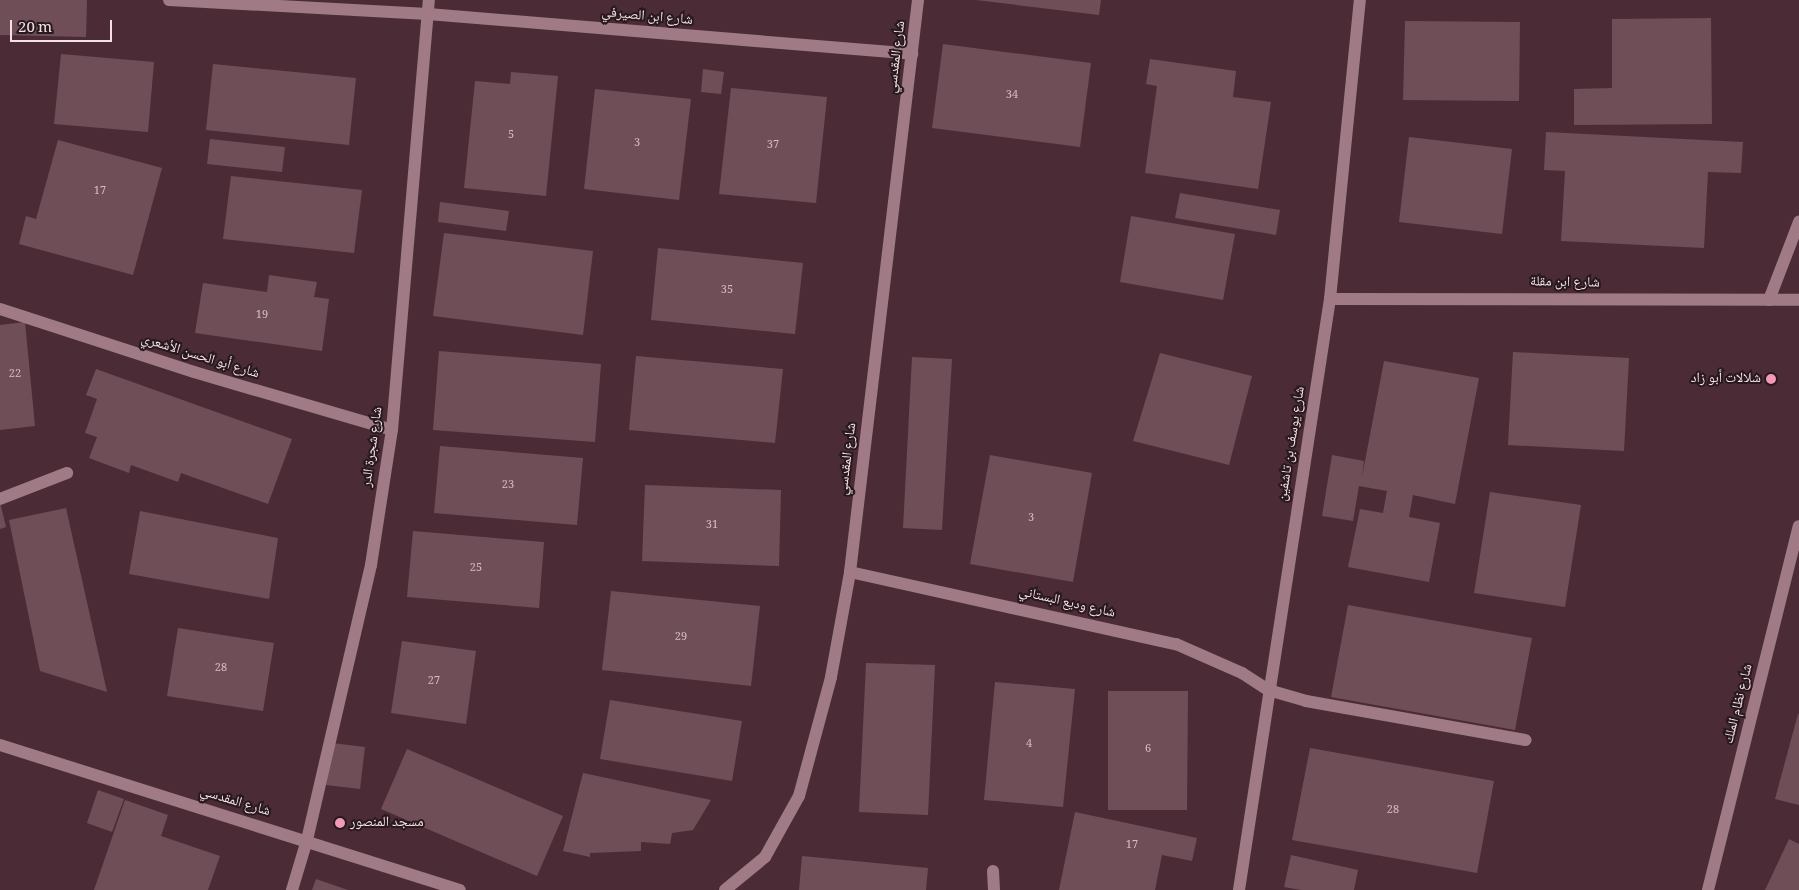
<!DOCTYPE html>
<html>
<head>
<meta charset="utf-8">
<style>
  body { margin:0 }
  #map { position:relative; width:1799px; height:890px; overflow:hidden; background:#4b2c36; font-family:Georgia,"Noto Naskh Arabic",serif }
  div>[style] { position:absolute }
  .building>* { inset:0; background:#704e58 }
  .minor>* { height:12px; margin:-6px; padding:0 6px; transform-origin:6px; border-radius:6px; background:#a07b86 }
  .dots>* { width:14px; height:14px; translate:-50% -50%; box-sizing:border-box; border:2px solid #28191e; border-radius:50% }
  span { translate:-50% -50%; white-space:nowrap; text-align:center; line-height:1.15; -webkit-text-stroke:4px #28191e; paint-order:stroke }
  .number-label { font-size:11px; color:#d4bcc2 }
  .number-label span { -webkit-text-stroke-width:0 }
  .street-label { font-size:14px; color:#f5e0e6 }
  .poi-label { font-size:14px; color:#f5e0e6 }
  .right { translate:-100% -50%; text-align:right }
  .left { translate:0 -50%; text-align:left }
  .scale { position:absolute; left:10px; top:20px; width:102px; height:22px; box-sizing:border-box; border:2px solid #f5e0e6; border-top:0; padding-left:6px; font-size:15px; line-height:18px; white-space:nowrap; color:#f5e0e6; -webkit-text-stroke:4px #28191e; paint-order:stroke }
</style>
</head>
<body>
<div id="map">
  <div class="building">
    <i style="clip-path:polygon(0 0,87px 0,86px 37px,0 35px)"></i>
    <i style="clip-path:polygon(976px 0,1101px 0,1099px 15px)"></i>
    <i style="clip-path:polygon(1711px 18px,1712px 124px,1574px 125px,1574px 89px,1612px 88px,1612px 19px)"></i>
    <i style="clip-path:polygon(1405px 21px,1520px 22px,1519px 101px,1403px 100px)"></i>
    <i style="clip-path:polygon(943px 44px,1091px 63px,1080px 147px,932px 128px)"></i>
    <i style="clip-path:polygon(61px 54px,154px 62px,148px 132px,54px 124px)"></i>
    <i style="clip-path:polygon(1150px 59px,1236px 71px,1233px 97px,1271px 102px,1258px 189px,1145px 173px,1157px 86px,1146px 84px)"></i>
    <i style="clip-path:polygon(213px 64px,356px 78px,349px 145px,206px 130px)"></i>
    <i style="clip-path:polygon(703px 69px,724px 72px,721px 94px,701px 92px)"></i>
    <i style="clip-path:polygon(511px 72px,558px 76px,546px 196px,464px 188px,475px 81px,510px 84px)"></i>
    <i style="clip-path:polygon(731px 88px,827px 97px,816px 203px,719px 194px)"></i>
    <i style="clip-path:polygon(595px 89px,691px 99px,679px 200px,584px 189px)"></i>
    <i style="clip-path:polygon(1546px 132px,1743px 142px,1741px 173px,1708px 172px,1704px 248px,1561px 241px,1565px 171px,1544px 170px)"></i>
    <i style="clip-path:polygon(1409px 137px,1512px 149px,1502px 234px,1399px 222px)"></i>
    <i style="clip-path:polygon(210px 139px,285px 147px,282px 172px,207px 164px)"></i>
    <i style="clip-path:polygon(58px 140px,162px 168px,133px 275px,19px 244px,26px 216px,36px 219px)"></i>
    <i style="clip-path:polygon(231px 176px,362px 190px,354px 253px,223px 239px)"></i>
    <i style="clip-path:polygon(1180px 193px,1280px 210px,1276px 235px,1175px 218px)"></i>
    <i style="clip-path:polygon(440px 202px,509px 211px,506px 231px,438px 222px)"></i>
    <i style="clip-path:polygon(1131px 216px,1235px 234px,1223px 300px,1120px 282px)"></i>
    <i style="clip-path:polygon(444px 233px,593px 251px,583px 335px,433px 316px)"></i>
    <i style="clip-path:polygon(658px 248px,803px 263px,795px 334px,651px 320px)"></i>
    <i style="clip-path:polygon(269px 275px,317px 282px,314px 297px,329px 299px,322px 351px,195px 333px,203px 283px,267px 292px)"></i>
    <i style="clip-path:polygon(25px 322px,35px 426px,0 430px,0 325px)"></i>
    <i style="clip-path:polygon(439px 351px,601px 364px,595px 442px,433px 430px)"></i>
    <i style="clip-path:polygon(1513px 352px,1629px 358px,1624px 451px,1508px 445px)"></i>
    <i style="clip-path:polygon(1160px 353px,1252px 376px,1229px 465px,1133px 441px)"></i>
    <i style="clip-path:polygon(636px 356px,783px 369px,775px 443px,629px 430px)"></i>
    <i style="clip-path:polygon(912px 357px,952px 359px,942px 530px,903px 528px)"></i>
    <i style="clip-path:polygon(1384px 361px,1479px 378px,1455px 504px,1413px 495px,1409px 517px,1440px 523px,1429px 582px,1348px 567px,1360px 509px,1383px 513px,1387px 491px,1359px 486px,1353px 521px,1322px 516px,1332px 455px,1364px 461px,1362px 477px)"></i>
    <i style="clip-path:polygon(96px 369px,292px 439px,268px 504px,181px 473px,178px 482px,131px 465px,129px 473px,89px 458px,97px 437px,85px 433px,97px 399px,86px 395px)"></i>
    <i style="clip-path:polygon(440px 446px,583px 458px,577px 525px,434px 513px)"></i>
    <i style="clip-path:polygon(990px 455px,1092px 473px,1073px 582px,970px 564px)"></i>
    <i style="clip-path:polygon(645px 485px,781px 490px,779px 566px,642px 561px)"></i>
    <i style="clip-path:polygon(1490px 492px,1581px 505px,1565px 607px,1474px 593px)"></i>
    <i style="clip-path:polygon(0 502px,6px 527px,0 529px)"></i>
    <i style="clip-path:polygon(66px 508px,107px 692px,40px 671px,9px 520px)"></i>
    <i style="clip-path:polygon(140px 511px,278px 538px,269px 599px,129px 574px)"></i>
    <i style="clip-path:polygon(413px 531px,544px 542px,539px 608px,407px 597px)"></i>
    <i style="clip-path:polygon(611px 591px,760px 606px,751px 686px,602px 670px)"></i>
    <i style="clip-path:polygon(1348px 605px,1532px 638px,1515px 730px,1331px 697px)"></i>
    <i style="clip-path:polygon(178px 628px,274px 643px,263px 711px,167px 696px)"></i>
    <i style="clip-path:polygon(402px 641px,476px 651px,466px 724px,391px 713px)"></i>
    <i style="clip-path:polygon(866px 663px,935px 665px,928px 815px,859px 812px)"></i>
    <i style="clip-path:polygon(995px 682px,1075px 689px,1063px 807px,984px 800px)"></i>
    <i style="clip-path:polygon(1108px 691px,1188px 691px,1187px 810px,1108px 810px)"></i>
    <i style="clip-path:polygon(610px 700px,742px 721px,732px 781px,600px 759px)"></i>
    <i style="clip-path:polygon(1798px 714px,1799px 714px,1799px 805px,1775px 799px)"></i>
    <i style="clip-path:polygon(332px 743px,365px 747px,360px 789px,326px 785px)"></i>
    <i style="clip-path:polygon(1310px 748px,1494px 781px,1477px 873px,1292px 840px)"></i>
    <i style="clip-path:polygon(407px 749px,563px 816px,537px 876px,381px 809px)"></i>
    <i style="clip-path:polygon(583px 773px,711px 800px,693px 830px,672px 833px,670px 844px,641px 842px,641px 851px,590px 853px,590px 857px,563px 851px)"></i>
    <i style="clip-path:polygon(98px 790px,124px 799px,112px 832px,87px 823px)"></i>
    <i style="clip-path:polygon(125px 800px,168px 815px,161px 836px,220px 856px,208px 890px,94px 890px)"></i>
    <i style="clip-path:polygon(1075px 812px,1197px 838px,1192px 861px,1162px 855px,1155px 890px,1059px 890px)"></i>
    <i style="clip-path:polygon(1789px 839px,1799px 844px,1799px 890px,1765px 890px)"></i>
    <i style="clip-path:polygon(1291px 855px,1358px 870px,1354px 890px,1301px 890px,1284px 887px)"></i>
    <i style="clip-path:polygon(802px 856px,928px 868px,926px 890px,799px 890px)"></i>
    <i style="clip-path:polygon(316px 879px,348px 890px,312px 890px)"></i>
  </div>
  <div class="minor">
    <i style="left:169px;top:0;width:259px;rotate:3.1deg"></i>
    <i style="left:428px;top:14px;width:486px;rotate:4.7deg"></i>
    <i style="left:1330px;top:299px;width:469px;rotate:0.1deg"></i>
    <i style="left:1769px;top:300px;width:84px;rotate:-69deg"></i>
    <i style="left:0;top:309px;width:204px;rotate:18deg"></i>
    <i style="left:194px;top:372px;width:206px;rotate:16.3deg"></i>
    <i style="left:0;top:499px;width:72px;rotate:-21.2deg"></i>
    <i style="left:850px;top:572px;width:334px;rotate:12.5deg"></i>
    <i style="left:1176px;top:644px;width:72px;rotate:23.7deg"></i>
    <i style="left:1242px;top:673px;width:31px;rotate:33deg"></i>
    <i style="left:1268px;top:690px;width:40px;rotate:16deg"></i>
    <i style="left:1306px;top:701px;width:223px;rotate:10.1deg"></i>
    <i style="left:0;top:745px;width:482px;rotate:17.5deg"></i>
    <i style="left:993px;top:871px;width:19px;rotate:87deg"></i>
    <i style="left:292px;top:890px;width:52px;rotate:-73.3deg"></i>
    <i style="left:307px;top:840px;width:282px;rotate:-76.9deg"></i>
    <i style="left:371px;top:565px;width:137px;rotate:-81.2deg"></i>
    <i style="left:392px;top:430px;width:432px;rotate:-85.1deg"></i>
    <i style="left:725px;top:890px;width:52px;rotate:-39.5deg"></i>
    <i style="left:765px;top:857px;width:70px;rotate:-60.9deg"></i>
    <i style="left:799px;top:796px;width:123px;rotate:-74.9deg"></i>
    <i style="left:831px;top:677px;width:107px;rotate:-79.7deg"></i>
    <i style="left:850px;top:572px;width:576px;rotate:-83.22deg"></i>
    <i style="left:1239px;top:890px;width:598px;rotate:-81.25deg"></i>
    <i style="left:1330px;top:299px;width:301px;rotate:-84.3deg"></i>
    <i style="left:1708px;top:890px;width:375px;rotate:-76deg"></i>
  </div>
  <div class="dots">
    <i style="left:1771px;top:379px;background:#f09ab5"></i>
    <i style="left:340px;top:823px;background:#f09ab5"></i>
  </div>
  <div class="number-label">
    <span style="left:1012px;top:96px">34</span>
    <span style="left:511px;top:136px">5</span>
    <span style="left:637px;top:144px">3</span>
    <span style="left:773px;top:146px">37</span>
    <span style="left:100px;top:192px">17</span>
    <span style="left:727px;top:291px">35</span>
    <span style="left:262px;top:316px">19</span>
    <span style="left:15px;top:375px">22</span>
    <span style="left:508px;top:486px">23</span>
    <span style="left:1031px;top:519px">3</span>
    <span style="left:712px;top:526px">31</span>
    <span style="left:476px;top:569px">25</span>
    <span style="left:681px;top:638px">29</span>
    <span style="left:221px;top:669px">28</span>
    <span style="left:434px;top:682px">27</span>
    <span style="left:1029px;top:745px">4</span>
    <span style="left:1148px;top:750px">6</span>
    <span style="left:1393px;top:811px">28</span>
    <span style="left:1132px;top:846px">17</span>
  </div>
  <div class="street-label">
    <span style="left:647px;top:17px;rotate:5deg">شارع ابن الصيرفي</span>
    <span style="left:897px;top:57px;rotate:-83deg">شارع المقدسي</span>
    <span style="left:1565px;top:283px;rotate:1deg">شارع ابن مقلة</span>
    <span style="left:200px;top:357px;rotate:17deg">شارع أبو الحسن الأشعري</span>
    <span style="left:1292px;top:444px;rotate:-81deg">شارع يوسف بن تاشفين</span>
    <span style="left:373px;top:447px;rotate:-82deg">شارع شجرة الدر</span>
    <span style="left:848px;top:459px;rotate:-83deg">شارع المقدسي</span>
    <span style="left:1067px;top:603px;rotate:13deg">شارع وديع البستاني</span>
    <span style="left:1739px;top:704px;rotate:-76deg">شارع نظام الملك</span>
    <span style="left:235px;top:802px;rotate:17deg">شارع المقدسي</span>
  </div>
  <div class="poi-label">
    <span class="right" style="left:1761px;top:379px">شلالات أبو زاد</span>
    <span class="left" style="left:350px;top:823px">مسجد المنصور</span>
  </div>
  <div class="scale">20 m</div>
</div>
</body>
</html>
